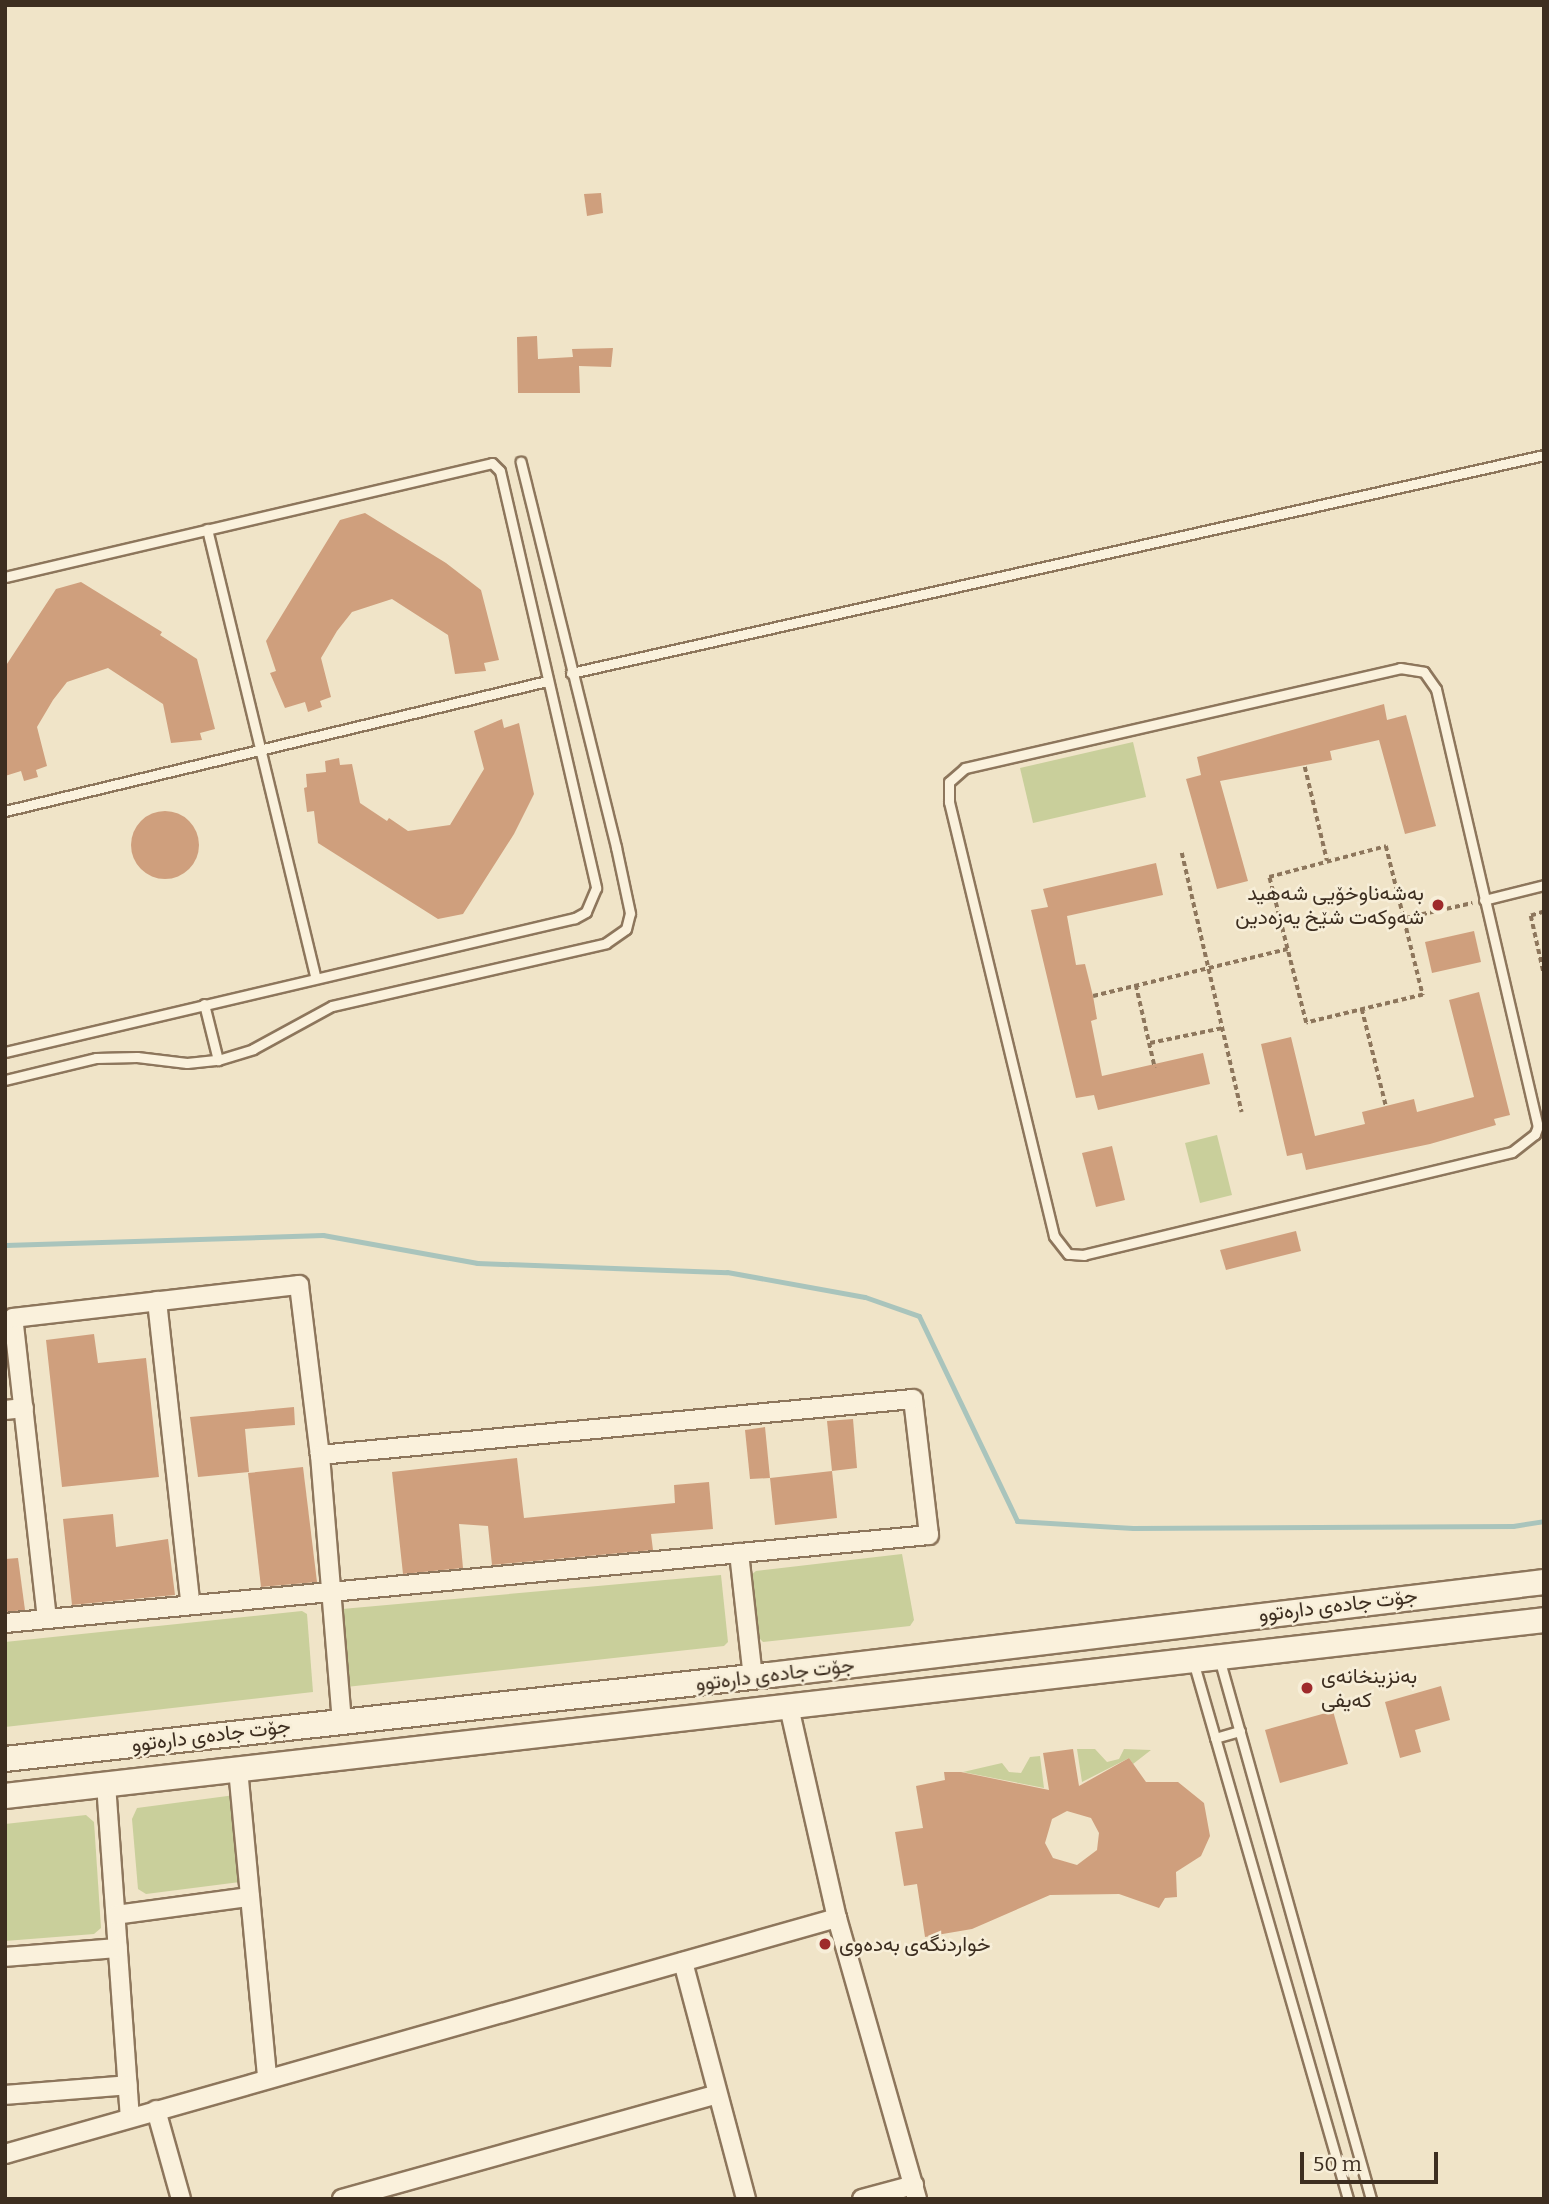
<!DOCTYPE html>
<html>
<head>
<meta charset="utf-8">
<style>
  body { margin:0 }
  #map { position:relative; width:1549px; height:2204px; overflow:hidden; background:#f0e4c8; font-family:Bitter,Vazirmatn,serif }
  div>[style] { position:absolute }
  .green>* { inset:0; background:#c9cf9b }
  .stream>* { height:5px; margin:-2.5px; padding:0 2.5px; transform-origin:2.5px; border-radius:2.5px; background:#a9c4bc }
  .building>* { inset:0; background:#cf9f7d }
  .round { border-radius:50% }
  .path>* { height:3.5px; margin-top:-1.75px; transform-origin:0; background:repeating-linear-gradient(90deg,#8d765c 0 5px,transparent 0 8.5px) }
  .roads { filter:drop-shadow(2px 0 #8d765c) drop-shadow(-2px 0 #8d765c) drop-shadow(0 2px #8d765c) drop-shadow(0 -2px #8d765c) }
  .lane>* { height:9px; margin:-4.5px; padding:0 4.5px; transform-origin:4.5px; border-radius:4.5px; background:#faf1dc }
  .street>* { height:18px; margin:-9px; padding:0 9px; transform-origin:9px; border-radius:9px; background:#faf1dc }
  .secondary>* { height:24px; margin:-12px; padding:0 12px; transform-origin:12px; border-radius:12px; background:#faf1dc }
  .dots>* { width:19px; height:19px; translate:-50% -50%; box-sizing:border-box; border:4px solid #f7eed8; border-radius:50% }
  span { translate:-50% -50%; white-space:nowrap; text-align:center; line-height:1.15; -webkit-text-stroke:5px #f7eed8; paint-order:stroke }
  .poi-label { font-size:21px; color:#3d2e20 }
  .right { translate:-100% -50%; text-align:right }
  .left { translate:0 -50%; text-align:left }
  .street-label { font-size:21px; color:#3d2e20 }
  .frame { position:absolute; inset:0; border:7px solid #3d2e20; pointer-events:none }
  .scale { position:absolute; left:1300px; top:2152px; width:138px; height:32px; box-sizing:border-box; border:4px solid #3d2e20; border-top:0; padding-left:9px; font-size:21px; line-height:24px; white-space:nowrap; color:#3d2e20; -webkit-text-stroke:5px #f7eed8; paint-order:stroke }
</style>
</head>
<body>
<div id="map">
  <div class="green">
    <i style="clip-path:polygon(1133px 742px,1146px 797px,1033px 823px,1020px 768px)"></i>
    <i style="clip-path:polygon(1217px 1135px,1232px 1195px,1200px 1203px,1185px 1143px)"></i>
    <i style="clip-path:polygon(902px 1554px,914px 1620px,910px 1626px,763px 1642px,758px 1637px,751px 1575px,756px 1571px)"></i>
    <i style="clip-path:polygon(721px 1575px,728px 1642px,724px 1646px,346px 1687px,338px 1613px,342px 1609px)"></i>
    <i style="clip-path:polygon(302px 1611px,307px 1614px,313px 1692px,5px 1727px,5px 1642px)"></i>
    <i style="clip-path:polygon(1077px 1749px,1095px 1749px,1107px 1762px,1119px 1759px,1124px 1749px,1151px 1750px,1133px 1764px,1129px 1758px,1082px 1782px)"></i>
    <i style="clip-path:polygon(1040px 1756px,1044px 1788px,963px 1772px,1002px 1763px,1009px 1772px,1021px 1773px,1030px 1757px)"></i>
    <i style="clip-path:polygon(235px 1795px,243px 1878px,240px 1882px,146px 1894px,138px 1889px,132px 1819px,137px 1808px)"></i>
    <i style="clip-path:polygon(86px 1815px,94px 1822px,101px 1928px,94px 1934px,5px 1941px,5px 1824px)"></i>
  </div>
  <div class="stream">
    <i style="left:5px;top:1245px;width:318px;rotate:-1.8deg"></i>
    <i style="left:323px;top:1235px;width:157px;rotate:10.3deg"></i>
    <i style="left:477px;top:1263px;width:250px;rotate:2.1deg"></i>
    <i style="left:727px;top:1272px;width:140px;rotate:10.3deg"></i>
    <i style="left:865px;top:1297px;width:57px;rotate:19.4deg"></i>
    <i style="left:919px;top:1316px;width:227px;rotate:64.4deg"></i>
    <i style="left:1017px;top:1521px;width:116px;rotate:3.5deg"></i>
    <i style="left:1133px;top:1528px;width:380px;rotate:-0.3deg"></i>
    <i style="left:1513px;top:1526px;width:31px;rotate:-9deg"></i>
  </div>
  <div class="building">
    <i style="clip-path:polygon(601px 193px,603px 213px,587px 216px,584px 194px)"></i>
    <i style="clip-path:polygon(537px 336px,538px 359px,573px 357px,572px 349px,613px 348px,611px 367px,579px 366px,580px 393px,518px 393px,517px 337px)"></i>
    <i style="clip-path:polygon(365px 513px,446px 563px,481px 590px,499px 660px,484px 663px,486px 671px,455px 674px,448px 635px,392px 599px,352px 612px,337px 631px,321px 658px,331px 697px,320px 701px,322px 707px,308px 712px,305px 702px,285px 708px,270px 673px,276px 671px,266px 641px,340px 520px)"></i>
    <i style="clip-path:polygon(81px 582px,162px 632px,160px 635px,197px 659px,215px 729px,200px 733px,202px 740px,171px 743px,163px 704px,108px 668px,67px 682px,53px 700px,37px 727px,47px 766px,36px 770px,38px 777px,24px 781px,21px 771px,5px 776px,5px 667px,56px 589px)"></i>
    <i style="clip-path:polygon(1384px 704px,1387px 720px,1406px 715px,1436px 826px,1405px 834px,1379px 740px,1330px 751px,1332px 760px,1220px 781px,1248px 881px,1217px 889px,1186px 779px,1201px 775px,1197px 757px)"></i>
    <i style="clip-path:polygon(502px 719px,504px 728px,519px 723px,534px 794px,514px 834px,463px 914px,438px 919px,318px 843px,314px 811px,307px 812px,304px 788px,307px 787px,306px 774px,326px 772px,325px 761px,339px 758px,340px 765px,352px 764px,360px 803px,387px 821px,389px 818px,408px 831px,450px 825px,484px 769px,474px 731px)"></i>
    <i class="round" style="left:131px;top:811px;width:68px;height:68px"></i>
    <i style="clip-path:polygon(1156px 863px,1163px 895px,1067px 916px,1076px 965px,1085px 964px,1093px 996px,1097px 1019px,1091px 1021px,1102px 1076px,1203px 1053px,1210px 1084px,1098px 1110px,1094px 1095px,1076px 1098px,1031px 910px,1048px 907px,1043px 889px)"></i>
    <i style="clip-path:polygon(1474px 931px,1481px 962px,1432px 973px,1425px 942px)"></i>
    <i style="clip-path:polygon(1479px 992px,1510px 1115px,1494px 1119px,1496px 1125px,1430px 1144px,1306px 1170px,1302px 1153px,1287px 1156px,1261px 1044px,1291px 1037px,1315px 1136px,1365px 1124px,1362px 1112px,1414px 1099px,1417px 1112px,1474px 1097px,1449px 1000px)"></i>
    <i style="clip-path:polygon(1112px 1146px,1125px 1200px,1096px 1207px,1082px 1153px)"></i>
    <i style="clip-path:polygon(1296px 1231px,1301px 1251px,1226px 1270px,1220px 1250px)"></i>
    <i style="clip-path:polygon(94px 1334px,98px 1363px,146px 1358px,159px 1477px,62px 1487px,46px 1340px)"></i>
    <i style="clip-path:polygon(294px 1407px,295px 1425px,245px 1429px,249px 1472px,198px 1477px,190px 1417px)"></i>
    <i style="clip-path:polygon(853px 1419px,857px 1468px,832px 1471px,827px 1421px)"></i>
    <i style="clip-path:polygon(765px 1427px,770px 1478px,750px 1479px,745px 1430px)"></i>
    <i style="clip-path:polygon(517px 1458px,524px 1518px,675px 1503px,674px 1485px,709px 1482px,713px 1529px,651px 1534px,653px 1550px,492px 1565px,488px 1526px,459px 1524px,463px 1568px,403px 1574px,392px 1472px)"></i>
    <i style="clip-path:polygon(303px 1467px,317px 1582px,261px 1587px,248px 1473px)"></i>
    <i style="clip-path:polygon(832px 1471px,837px 1518px,775px 1525px,770px 1478px)"></i>
    <i style="clip-path:polygon(113px 1514px,116px 1547px,168px 1539px,175px 1595px,72px 1605px,63px 1519px)"></i>
    <i style="clip-path:polygon(18px 1558px,25px 1610px,5px 1612px,5px 1559px)"></i>
    <i style="clip-path:polygon(1441px 1686px,1450px 1720px,1415px 1730px,1421px 1752px,1400px 1758px,1385px 1702px)"></i>
    <i style="clip-path:polygon(1333px 1711px,1348px 1764px,1280px 1783px,1265px 1730px)"></i>
    <i style="clip-path:polygon(evenodd,1073px 1749px,1079px 1786px,1129px 1758px,1146px 1782px,1178px 1782px,1204px 1803px,1210px 1836px,1201px 1856px,1176px 1872px,1177px 1897px,1165px 1898px,1159px 1908px,1119px 1894px,1050px 1895px,972px 1929px,925px 1937px,917px 1884px,904px 1886px,895px 1832px,923px 1828px,916px 1786px,945px 1780px,944px 1772px,961px 1772px,1049px 1790px,1043px 1753px,1073px 1749px,1067px 1811px,1091px 1818px,1099px 1833px,1097px 1850px,1077px 1865px,1053px 1858px,1045px 1843px,1052px 1819px,1067px 1811px)"></i>
  </div>
  <div class="path">
    <i style="left:1305px;top:767px;width:96px;rotate:76.7deg"></i>
    <i style="left:1386px;top:846px;width:154px;rotate:76.1deg"></i>
    <i style="left:1423px;top:995px;width:120px;rotate:166.5deg"></i>
    <i style="left:1306px;top:1023px;width:151px;rotate:-104.2deg"></i>
    <i style="left:1269px;top:877px;width:121px;rotate:-14.8deg"></i>
    <i style="left:1182px;top:853px;width:266px;rotate:77deg"></i>
    <i style="left:1544px;top:912px;width:14px;rotate:163deg"></i>
    <i style="left:1531px;top:916px;width:59px;rotate:77.4deg"></i>
    <i style="left:1405px;top:918px;width:69px;rotate:-12.6deg"></i>
    <i style="left:1136px;top:985px;width:85px;rotate:77.1deg"></i>
    <i style="left:1093px;top:996px;width:200px;rotate:-13.6deg"></i>
    <i style="left:1362px;top:1009px;width:100px;rotate:76.1deg"></i>
    <i style="left:1150px;top:1043px;width:75px;rotate:-11.6deg"></i>
  </div>
  <div class="roads">
    <div class="lane">
      <i style="left:207px;top:529px;width:462px;rotate:76.4deg"></i>
      <i style="left:5px;top:577px;width:500px;rotate:-13.17deg"></i>
      <i style="left:492px;top:463px;width:11px;rotate:45deg"></i>
      <i style="left:500px;top:471px;width:428px;rotate:77deg"></i>
      <i style="left:596px;top:888px;width:26px;rotate:113deg"></i>
      <i style="left:586px;top:912px;width:13px;rotate:151deg"></i>
      <i style="left:575px;top:918px;width:586px;rotate:166.77deg"></i>
      <i style="left:1400px;top:668px;width:24px;rotate:9deg"></i>
      <i style="left:1424px;top:672px;width:21px;rotate:55deg"></i>
      <i style="left:1436px;top:689px;width:449px;rotate:76.9deg"></i>
      <i style="left:1538px;top:1126px;width:9px;rotate:111deg"></i>
      <i style="left:1535px;top:1134px;width:29px;rotate:142deg"></i>
      <i style="left:1512px;top:1152px;width:440px;rotate:166.5deg"></i>
      <i style="left:1084px;top:1255px;width:16px;rotate:-176deg"></i>
      <i style="left:1068px;top:1254px;width:23px;rotate:-128deg"></i>
      <i style="left:1054px;top:1236px;width:447px;rotate:-103.6deg"></i>
      <i style="left:949px;top:802px;width:20px;rotate:-90deg"></i>
      <i style="left:949px;top:782px;width:21px;rotate:-41deg"></i>
      <i style="left:965px;top:768px;width:446px;rotate:-12.9deg"></i>
      <i style="left:571px;top:673px;width:997px;rotate:-12.63deg"></i>
      <i style="left:5px;top:811px;width:557px;rotate:-13.49deg"></i>
      <i style="left:1484px;top:900px;width:62px;rotate:-14deg"></i>
      <i style="left:204px;top:1004px;width:58px;rotate:76deg"></i>
      <i style="left:5px;top:1080px;width:94px;rotate:-13.6deg"></i>
      <i style="left:96px;top:1058px;width:41px;rotate:-1.4deg"></i>
      <i style="left:137px;top:1057px;width:50px;rotate:6.8deg"></i>
      <i style="left:187px;top:1063px;width:31px;rotate:-6deg"></i>
      <i style="left:218px;top:1060px;width:37px;rotate:-17deg"></i>
      <i style="left:253px;top:1049px;width:90px;rotate:-28.6deg"></i>
      <i style="left:332px;top:1006px;width:281px;rotate:-12.9deg"></i>
      <i style="left:606px;top:943px;width:24px;rotate:-35deg"></i>
      <i style="left:626px;top:929px;width:16px;rotate:-76deg"></i>
      <i style="left:630px;top:913px;width:67px;rotate:-102deg"></i>
      <i style="left:616px;top:847px;width:397px;rotate:-103.9deg"></i>
      <i style="left:1219px;top:1658px;width:562px;rotate:74.31deg"></i>
      <i style="left:1193px;top:1661px;width:560px;rotate:73.93deg"></i>
      <i style="left:1215px;top:1738px;width:26px;rotate:-16deg"></i>
    </div>
    <div class="street">
      <i style="left:157px;top:1301px;width:303px;rotate:83.7deg"></i>
      <i style="left:5px;top:1410px;width:19px;rotate:-6deg"></i>
      <i style="left:739px;top:1553px;width:125px;rotate:83.6deg"></i>
      <i style="left:47px;top:1619px;width:303px;rotate:-96.4deg"></i>
      <i style="left:13px;top:1318px;width:288px;rotate:-6.6deg"></i>
      <i style="left:299px;top:1285px;width:171px;rotate:83deg"></i>
      <i style="left:320px;top:1455px;width:267px;rotate:85.3deg"></i>
      <i style="left:5px;top:1623px;width:928px;rotate:-5.44deg"></i>
      <i style="left:929px;top:1535px;width:137px;rotate:-96.7deg"></i>
      <i style="left:913px;top:1399px;width:596px;rotate:174.61deg"></i>
      <i style="left:789px;top:1707px;width:216px;rotate:77.2deg"></i>
      <i style="left:837px;top:1918px;width:292px;rotate:74.1deg"></i>
      <i style="left:238px;top:1769px;width:309px;rotate:84.6deg"></i>
      <i style="left:106px;top:1784px;width:334px;rotate:85.9deg"></i>
      <i style="left:116px;top:1915px;width:135px;rotate:-7.7deg"></i>
      <i style="left:5px;top:1957px;width:113px;rotate:-4.6deg"></i>
      <i style="left:683px;top:1962px;width:245px;rotate:75.1deg"></i>
      <i style="left:5px;top:2095px;width:123px;rotate:-4.6deg"></i>
      <i style="left:156px;top:2110px;width:92px;rotate:74.3deg"></i>
      <i style="left:5px;top:2154px;width:865px;rotate:-15.84deg"></i>
      <i style="left:342px;top:2199px;width:389px;rotate:-15.6deg"></i>
      <i style="left:862px;top:2199px;width:54px;rotate:-15.1deg"></i>
    </div>
    <div class="secondary">
      <i style="left:5px;top:1759px;width:770px;rotate:-6.27deg"></i>
      <i style="left:770px;top:1675px;width:780px;rotate:-6.85deg"></i>
      <i style="left:5px;top:1796px;width:1549px;rotate:-6.52deg"></i>
    </div>
  </div>
  <div class="dots">
    <i style="left:1438px;top:905px;background:#9e2a2b"></i>
    <i style="left:1307px;top:1688px;background:#9e2a2b"></i>
    <i style="left:825px;top:1944px;background:#9e2a2b"></i>
  </div>
  <div class="poi-label">
    <span class="right" style="left:1424px;top:905px">بەشەناوخۆیی شەهید<br>شەوکەت شێخ یەزەدین</span>
    <span class="left" style="left:1321px;top:1688px">بەنزینخانەی<br>کەیفی</span>
    <span class="left" style="left:839px;top:1944px">خواردنگەی بەدەوی</span>
  </div>
  <div class="street-label">
    <span style="left:1338px;top:1605px;rotate:-7deg">جۆت جادەی دارەتوو</span>
    <span style="left:775px;top:1674px;rotate:-7deg">جۆت جادەی دارەتوو</span>
    <span style="left:211px;top:1735px;rotate:-7deg">جۆت جادەی دارەتوو</span>
  </div>
  <div class="frame"></div>
  <div class="scale">50 m</div>
</div>
</body>
</html>
